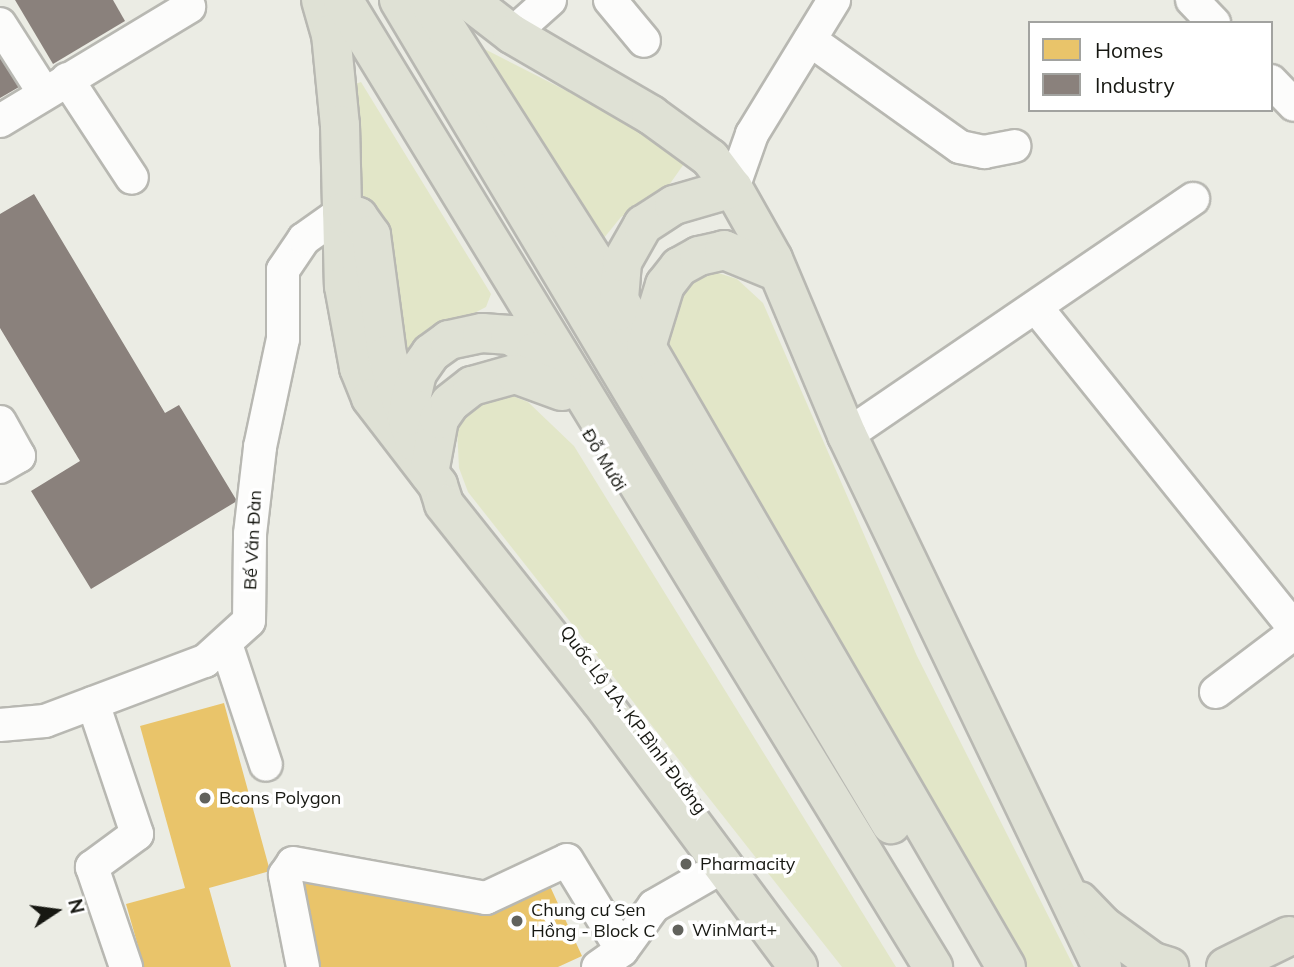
<!DOCTYPE html>
<html>
<head>
<meta charset="utf-8">
<style>
  body { margin:0 }
  #map { position:relative; width:1294px; height:967px; overflow:hidden; background:#ebece4; font-family:Mulish,sans-serif }
  div>[style] { position:absolute }
  .green>* { inset:0; background:#e2e6c8 }
  .homes>* { inset:0; background:#e9c46a }
  .industry>* { inset:0; background:#8a817c }
  .roads { filter:drop-shadow(2px 0 #b8b8b2) drop-shadow(-2px 0 #b8b8b2) drop-shadow(0 2px #b8b8b2) drop-shadow(0 -2px #b8b8b2) }
  .minor>* { height:32px; margin:-16px; padding:0 16px; transform-origin:16px; border-radius:16px; background:#fcfcfb }
  .highway>* { height:38px; margin:-19px; padding:0 19px; transform-origin:19px; border-radius:19px; background:#dfe1d5 }
  .dots>* { width:19px; height:19px; translate:-50% -50%; box-sizing:border-box; border:4px solid #fff; border-radius:50% }
  span { translate:-50% -50%; white-space:nowrap; text-align:center; line-height:1.15; -webkit-text-stroke:7px #fff; paint-order:stroke }
  .street-label { font-size:18px; color:#171812 }
  .poi-label { font-size:18px; color:#171812 }
  .left { translate:0 -50%; text-align:left }
  .legend { position:absolute; left:1028px; top:21px; width:245px; height:91px; box-sizing:border-box; background:#fff; border:2px solid #a2a3a0; margin:0; padding:9px 12px; list-style:none; font-size:21px; color:#171812 }
  .legend li { display:flex; align-items:center; gap:14px; height:35px }
  .legend b { width:35px; border:2px solid #a2a3a0 }
  .north { position:absolute; left:21px; top:876px; width:70px; height:70px; -webkit-text-stroke:5px #fff; paint-order:stroke; rotate:77deg; font-size:19px; font-weight:700; line-height:28px; text-align:center; color:#171812 }
  .north::after { content:''; display:block; margin:auto; width:24px; height:32px; background:#171812; clip-path:polygon(50% 0,100% 100%,50% 72%,0 100%) }
</style>
</head>
<body>
<div id="map">
  <div class="green">
    <i style="clip-path:polygon(461px 37px,659px 138px,686px 161px,662px 195px,621px 217px,595px 249px)"></i>
    <i style="clip-path:polygon(361px 82px,491px 294px,486px 307px,445px 328px,397px 372px,358px 204px,355px 84px)"></i>
    <i style="clip-path:polygon(703px 268px,737px 279px,763px 303px,917px 656px,1074px 967px,1025px 967px,670px 360px,660px 324px,668px 286px)"></i>
    <i style="clip-path:polygon(510px 395px,528px 402px,574px 446px,896px 967px,842px 967px,468px 492px,459px 468px,457px 428px,462px 417px,483px 400px)"></i>
  </div>
  <div class="homes">
    <i style="clip-path:polygon(224px 703px,270px 871px,209px 888px,231px 967px,144px 967px,126px 904px,185px 888px,140px 726px)"></i>
    <i style="clip-path:polygon(292px 880px,495px 909px,549px 884px,582px 956px,558px 967px,315px 967px)"></i>
  </div>
  <div class="industry">
    <i style="clip-path:polygon(15px 0,113px 0,125px 21px,53px 64px)"></i>
    <i style="clip-path:polygon(0 11px,38px 76px,0 98px)"></i>
    <i style="clip-path:polygon(34px 194px,165px 413px,179px 405px,237px 501px,91px 589px,31px 491px,80px 461px,0 328px,0 214px)"></i>
  </div>
  <div class="roads">
    <div class="minor">
      <i style="left:610px;top:0;width:53px;rotate:50.3deg"></i>
      <i style="left:1192px;top:0;width:32px;rotate:46deg"></i>
      <i style="left:0;top:24px;width:82px;rotate:57.5deg"></i>
      <i style="left:512px;top:34px;width:51px;rotate:-41.8deg"></i>
      <i style="left:810px;top:40px;width:184px;rotate:35.5deg"></i>
      <i style="left:960px;top:147px;width:25px;rotate:12deg"></i>
      <i style="left:984px;top:152px;width:31px;rotate:-11deg"></i>
      <i style="left:67px;top:79px;width:118px;rotate:56.7deg"></i>
      <i style="left:1271px;top:81px;width:33px;rotate:46deg"></i>
      <i style="left:0;top:121px;width:221px;rotate:-31.1deg"></i>
      <i style="left:733px;top:188px;width:57px;rotate:-70.6deg"></i>
      <i style="left:752px;top:134px;width:157px;rotate:-58.5deg"></i>
      <i style="left:1036px;top:307px;width:412px;rotate:51.2deg"></i>
      <i style="left:0;top:422px;width:39px;rotate:61deg"></i>
      <i style="left:19px;top:456px;width:22px;rotate:150deg"></i>
      <i style="left:847px;top:435px;width:419px;rotate:-34.3deg"></i>
      <i style="left:226px;top:644px;width:127px;rotate:71.7deg"></i>
      <i style="left:1216px;top:692px;width:98px;rotate:-37.1deg"></i>
      <i style="left:93px;top:703px;width:138px;rotate:71.4deg"></i>
      <i style="left:137px;top:834px;width:56px;rotate:143.7deg"></i>
      <i style="left:92px;top:867px;width:106px;rotate:71.2deg"></i>
      <i style="left:0;top:725px;width:45px;rotate:-5.1deg"></i>
      <i style="left:45px;top:721px;width:171px;rotate:-20.6deg"></i>
      <i style="left:205px;top:661px;width:59px;rotate:-42.3deg"></i>
      <i style="left:249px;top:621px;width:87px;rotate:-89.3deg"></i>
      <i style="left:250px;top:534px;width:88px;rotate:-83.4deg"></i>
      <i style="left:260px;top:447px;width:110px;rotate:-78deg"></i>
      <i style="left:283px;top:339px;width:69px;rotate:-90deg"></i>
      <i style="left:283px;top:270px;width:37px;rotate:-56deg"></i>
      <i style="left:304px;top:239px;width:47px;rotate:-35.4deg"></i>
      <i style="left:303px;top:967px;width:94px;rotate:-101.1deg"></i>
      <i style="left:285px;top:875px;width:14px;rotate:-56deg"></i>
      <i style="left:293px;top:863px;width:196px;rotate:10.3deg"></i>
      <i style="left:486px;top:898px;width:89px;rotate:-25.1deg"></i>
      <i style="left:567px;top:860px;width:105px;rotate:58.6deg"></i>
      <i style="left:598px;top:967px;width:29px;rotate:-35deg"></i>
      <i style="left:622px;top:950px;width:54px;rotate:-54deg"></i>
      <i style="left:654px;top:906px;width:78px;rotate:-29.8deg"></i>
    </div>
    <div class="highway">
      <i style="left:321px;top:0;width:35px;rotate:74deg"></i>
      <i style="left:331px;top:34px;width:91px;rotate:84.4deg"></i>
      <i style="left:340px;top:125px;width:161px;rotate:88.6deg"></i>
      <i style="left:344px;top:286px;width:83px;rotate:79.6deg"></i>
      <i style="left:359px;top:368px;width:32px;rotate:68deg"></i>
      <i style="left:371px;top:398px;width:110px;rotate:52.4deg"></i>
      <i style="left:438px;top:485px;width:20px;rotate:72deg"></i>
      <i style="left:444px;top:504px;width:251px;rotate:51.5deg"></i>
      <i style="left:600px;top:700px;width:332px;rotate:53.4deg"></i>
      <i style="left:343px;top:0;width:1133px;rotate:58.61deg"></i>
      <i style="left:399px;top:0;width:960px;rotate:59.16deg"></i>
      <i style="left:428px;top:0;width:356px;rotate:57.5deg"></i>
      <i style="left:619px;top:300px;width:771px;rotate:59.88deg"></i>
      <i style="left:468px;top:0;width:56px;rotate:37.7deg"></i>
      <i style="left:512px;top:34px;width:161px;rotate:30.2deg"></i>
      <i style="left:651px;top:115px;width:73px;rotate:36.1deg"></i>
      <i style="left:710px;top:158px;width:38px;rotate:53deg"></i>
      <i style="left:733px;top:188px;width:81px;rotate:60.6deg"></i>
      <i style="left:773px;top:259px;width:191px;rotate:67.2deg"></i>
      <i style="left:847px;top:435px;width:590px;rotate:64.39deg"></i>
      <i style="left:342px;top:212px;width:17px;rotate:17deg"></i>
      <i style="left:358px;top:217px;width:22px;rotate:54deg"></i>
      <i style="left:371px;top:235px;width:121px;rotate:82.4deg"></i>
      <i style="left:387px;top:355px;width:91px;rotate:72.2deg"></i>
      <i style="left:618px;top:311px;width:49px;rotate:-85.3deg"></i>
      <i style="left:622px;top:262px;width:43px;rotate:-60.4deg"></i>
      <i style="left:643px;top:225px;width:37px;rotate:-33deg"></i>
      <i style="left:674px;top:205px;width:61px;rotate:-16.1deg"></i>
      <i style="left:646px;top:347px;width:65px;rotate:-73deg"></i>
      <i style="left:665px;top:285px;width:23px;rotate:-52deg"></i>
      <i style="left:679px;top:267px;width:23px;rotate:-29deg"></i>
      <i style="left:699px;top:256px;width:26px;rotate:-13deg"></i>
      <i style="left:724px;top:250px;width:58px;rotate:22.2deg"></i>
      <i style="left:407px;top:416px;width:44px;rotate:-76.9deg"></i>
      <i style="left:417px;top:373px;width:24px;rotate:-55deg"></i>
      <i style="left:431px;top:353px;width:22px;rotate:-36deg"></i>
      <i style="left:449px;top:340px;width:34px;rotate:-12deg"></i>
      <i style="left:482px;top:333px;width:28px;rotate:4deg"></i>
      <i style="left:510px;top:335px;width:31px;rotate:32deg"></i>
      <i style="left:536px;top:351px;width:35px;rotate:45deg"></i>
      <i style="left:429px;top:473px;width:55px;rotate:-79.5deg"></i>
      <i style="left:439px;top:419px;width:19px;rotate:-55deg"></i>
      <i style="left:450px;top:403px;width:28px;rotate:-38deg"></i>
      <i style="left:472px;top:386px;width:45px;rotate:-15.6deg"></i>
      <i style="left:515px;top:374px;width:50px;rotate:19.9deg"></i>
      <i style="left:1079px;top:901px;width:33px;rotate:46deg"></i>
      <i style="left:1102px;top:925px;width:63px;rotate:36deg"></i>
      <i style="left:1153px;top:962px;width:17px;rotate:17deg"></i>
      <i style="left:1226px;top:967px;width:70px;rotate:-26.2deg"></i>
    </div>
  </div>
  <div class="dots">
    <i style="left:205px;top:798px;background:#61625c"></i>
    <i style="left:686px;top:864px;background:#61625c"></i>
    <i style="left:517px;top:921px;background:#61625c"></i>
    <i style="left:678px;top:930px;background:#61625c"></i>
  </div>
  <div class="street-label">
    <span style="left:604px;top:460px;rotate:59deg">Đỗ Mười</span>
    <span style="left:253px;top:540px;rotate:-87deg">Bế Văn Đàn</span>
    <span style="left:633px;top:720px;rotate:53deg">Quốc Lộ 1A, KP.Bình Đường</span>
  </div>
  <div class="poi-label">
    <span class="left" style="left:219px;top:798px">Bcons Polygon</span>
    <span class="left" style="left:700px;top:864px">Pharmacity</span>
    <span class="left" style="left:531px;top:921px">Chung cư Sen<br>Hồng - Block C</span>
    <span class="left" style="left:692px;top:930px">WinMart+</span>
  </div>
  <ul class="legend">
  <li><b style="height:19px;background:#e9c46a"></b>Homes</li>
  <li><b style="height:19px;background:#8a817c"></b>Industry</li>
  </ul>
  <div class="north">N</div>
</div>
</body>
</html>
